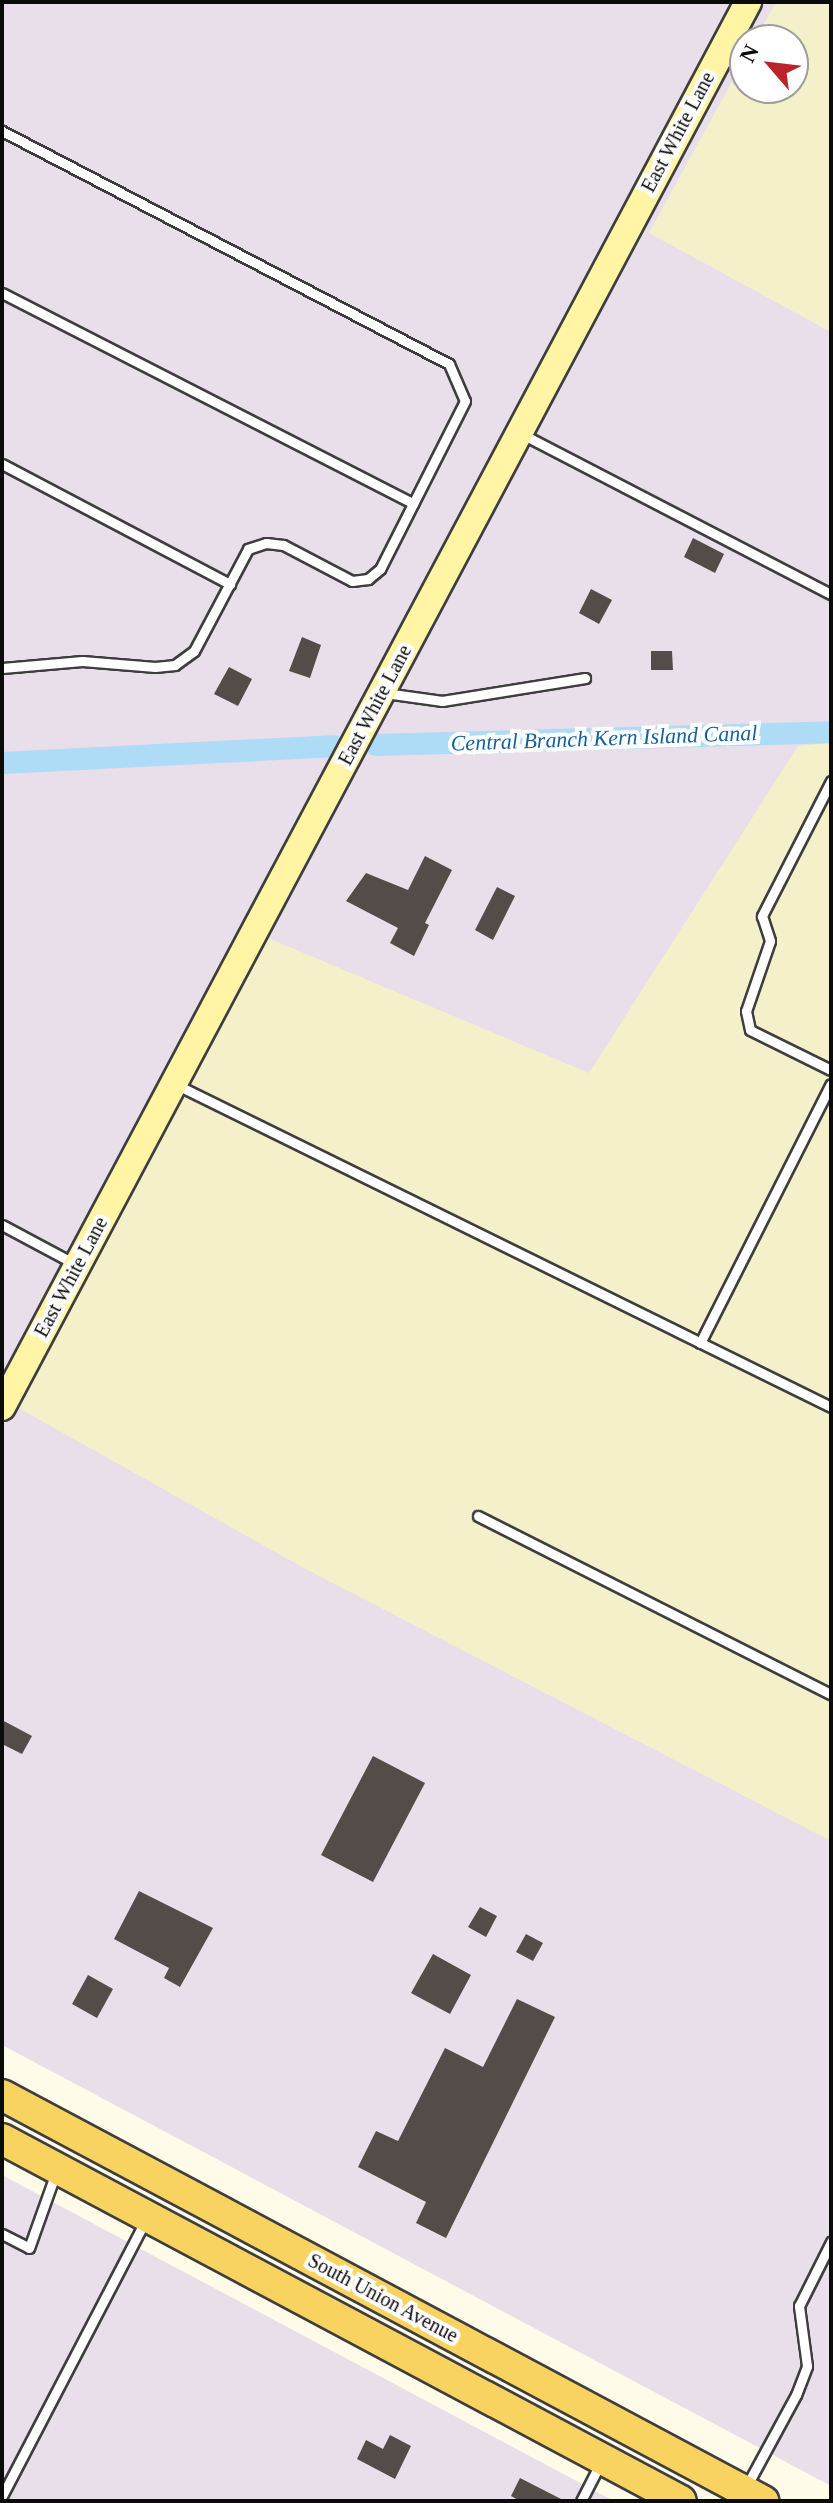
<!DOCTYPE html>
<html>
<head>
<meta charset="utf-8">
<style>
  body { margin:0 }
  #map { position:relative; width:833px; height:2503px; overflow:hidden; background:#fffbe9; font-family:Georgia,serif }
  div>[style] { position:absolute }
  .industrial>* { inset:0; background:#e9dfea }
  .farmland>* { inset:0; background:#f4f0ca }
  .canal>* { height:22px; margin:-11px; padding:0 11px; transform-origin:11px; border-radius:11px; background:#aedbf6 }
  .building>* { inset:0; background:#544c48 }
  .roads { filter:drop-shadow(2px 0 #3e3e3e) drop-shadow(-2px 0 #3e3e3e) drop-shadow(0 2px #3e3e3e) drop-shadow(0 -2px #3e3e3e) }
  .lane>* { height:9px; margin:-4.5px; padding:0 4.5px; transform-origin:4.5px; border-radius:4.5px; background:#fff }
  .secondary>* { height:26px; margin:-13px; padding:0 13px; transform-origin:13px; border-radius:13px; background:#fff5a4 }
  .primary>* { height:30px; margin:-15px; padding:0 15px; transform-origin:15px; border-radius:15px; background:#f9d360 }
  span { translate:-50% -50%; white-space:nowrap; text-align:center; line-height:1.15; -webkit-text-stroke:8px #fff; paint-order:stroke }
  .street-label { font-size:20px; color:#0b0b0b }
  .water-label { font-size:22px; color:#15629c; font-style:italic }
  .frame { position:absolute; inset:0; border:4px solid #0b0b0b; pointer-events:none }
  .north { position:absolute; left:729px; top:24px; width:80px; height:80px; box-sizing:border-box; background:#fff; border:2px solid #9d9d9d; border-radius:50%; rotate:298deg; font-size:22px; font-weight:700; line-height:32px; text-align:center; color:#0b0b0b }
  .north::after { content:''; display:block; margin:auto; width:28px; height:36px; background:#ba242c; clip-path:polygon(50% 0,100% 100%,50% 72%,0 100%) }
</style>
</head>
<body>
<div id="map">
  <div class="industrial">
    <i style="clip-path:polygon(evenodd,2px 2px,831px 2px,831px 2486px,2px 2045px,2px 2px,745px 40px,793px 40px,793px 88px,745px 88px,745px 40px)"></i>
    <i style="clip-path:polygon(2px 2175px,614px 2501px,2px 2501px)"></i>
  </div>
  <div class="farmland">
    <i style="clip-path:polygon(776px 2px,831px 2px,831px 332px,649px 233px,745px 58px,745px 88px,793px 88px,793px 40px,755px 40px)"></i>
    <i style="clip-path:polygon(831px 743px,831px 1841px,302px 1567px,15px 1406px,256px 933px,589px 1073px,798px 746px)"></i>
  </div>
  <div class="canal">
    <i style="left:376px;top:745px;width:455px;rotate:-1.6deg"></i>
    <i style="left:2px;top:763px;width:332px;rotate:-2.9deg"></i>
  </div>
  <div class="building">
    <i style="clip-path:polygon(693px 538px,724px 554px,715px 573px,684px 557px)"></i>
    <i style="clip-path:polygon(591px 589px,612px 600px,599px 624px,579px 613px)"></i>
    <i style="clip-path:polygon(302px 637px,321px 645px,310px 678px,289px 671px)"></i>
    <i style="clip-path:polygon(651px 651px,672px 651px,673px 670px,651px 670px)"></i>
    <i style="clip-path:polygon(229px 667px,252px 679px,238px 706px,214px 694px)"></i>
    <i style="clip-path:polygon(425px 856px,452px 870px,425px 923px,429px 925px,414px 956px,390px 943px,398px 928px,346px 901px,366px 873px,408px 890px)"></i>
    <i style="clip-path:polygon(497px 887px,515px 896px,493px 940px,475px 930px)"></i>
    <i style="clip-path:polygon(2px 1720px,32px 1736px,22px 1754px,2px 1744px)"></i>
    <i style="clip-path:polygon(373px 1756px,425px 1783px,373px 1882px,321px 1855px)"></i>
    <i style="clip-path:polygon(139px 1891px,213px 1928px,180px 1987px,164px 1978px,169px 1968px,114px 1939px)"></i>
    <i style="clip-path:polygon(480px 1907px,497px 1916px,486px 1937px,468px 1927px)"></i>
    <i style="clip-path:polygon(526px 1934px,543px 1943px,533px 1961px,516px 1952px)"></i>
    <i style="clip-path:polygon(433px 1954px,471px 1975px,450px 2014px,411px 1993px)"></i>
    <i style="clip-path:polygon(88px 1975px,113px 1989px,97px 2018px,72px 2004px)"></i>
    <i style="clip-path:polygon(517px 1999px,555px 2017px,446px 2238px,416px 2223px,426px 2202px,358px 2167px,376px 2131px,398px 2141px,445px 2048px,483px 2067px)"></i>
    <i style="clip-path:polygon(390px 2435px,411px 2446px,395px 2479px,357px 2459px,366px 2440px,383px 2449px)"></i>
    <i style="clip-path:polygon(520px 2478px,565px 2501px,520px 2501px,511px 2496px)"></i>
  </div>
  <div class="roads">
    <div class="lane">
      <i style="left:2px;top:131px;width:504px;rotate:27.53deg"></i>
      <i style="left:449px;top:364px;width:40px;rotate:66.6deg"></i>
      <i style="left:465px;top:401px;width:188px;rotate:116.8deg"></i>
      <i style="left:380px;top:569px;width:16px;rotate:140deg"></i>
      <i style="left:368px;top:579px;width:16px;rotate:173deg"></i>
      <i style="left:352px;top:581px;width:78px;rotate:-152.4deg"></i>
      <i style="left:283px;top:545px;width:17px;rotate:-173deg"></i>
      <i style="left:266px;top:543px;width:19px;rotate:162deg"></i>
      <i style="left:248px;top:549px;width:115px;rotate:117.9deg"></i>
      <i style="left:194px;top:651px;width:24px;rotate:144deg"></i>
      <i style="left:175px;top:665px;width:20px;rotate:174deg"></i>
      <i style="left:155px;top:667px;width:73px;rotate:-175.3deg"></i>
      <i style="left:82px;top:661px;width:80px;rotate:175deg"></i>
      <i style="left:2px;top:293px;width:462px;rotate:27.1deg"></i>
      <i style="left:522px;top:434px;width:348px;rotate:27.4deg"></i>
      <i style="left:2px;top:464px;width:258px;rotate:27.8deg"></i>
      <i style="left:385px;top:693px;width:58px;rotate:8deg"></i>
      <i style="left:442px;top:701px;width:145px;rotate:-9.1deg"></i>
      <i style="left:831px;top:781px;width:152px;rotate:117.1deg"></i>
      <i style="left:762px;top:916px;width:26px;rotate:72deg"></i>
      <i style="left:770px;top:941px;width:74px;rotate:108.9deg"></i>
      <i style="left:746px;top:1011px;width:19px;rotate:78deg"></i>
      <i style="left:750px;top:1030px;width:90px;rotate:26.3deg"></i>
      <i style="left:177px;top:1085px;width:729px;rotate:26.21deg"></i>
      <i style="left:2px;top:1225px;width:83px;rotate:28.1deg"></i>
      <i style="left:700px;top:1343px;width:290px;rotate:-63.2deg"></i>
      <i style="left:478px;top:1516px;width:395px;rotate:26.8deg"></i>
      <i style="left:2px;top:2234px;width:30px;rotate:27deg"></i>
      <i style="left:29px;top:2248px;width:81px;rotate:-70.4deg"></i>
      <i style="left:746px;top:2487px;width:105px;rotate:-61.5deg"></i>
      <i style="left:796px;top:2395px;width:31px;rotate:-69deg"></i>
      <i style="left:807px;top:2366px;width:61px;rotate:-97.6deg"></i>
      <i style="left:799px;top:2306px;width:72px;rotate:-63.4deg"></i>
      <i style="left:2px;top:2496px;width:312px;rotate:-62.5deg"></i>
      <i style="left:581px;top:2501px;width:44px;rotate:-62.9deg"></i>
    </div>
    <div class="secondary">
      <i style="left:2px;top:1407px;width:1591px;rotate:-62.03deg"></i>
    </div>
    <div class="primary">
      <i style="left:2px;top:2095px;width:863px;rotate:28.08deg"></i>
      <i style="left:2px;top:2139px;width:769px;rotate:28.06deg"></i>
    </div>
  </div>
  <div class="street-label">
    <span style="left:678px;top:132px;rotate:-62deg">East White Lane</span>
    <span style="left:375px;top:705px;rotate:-62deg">East White Lane</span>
    <span style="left:71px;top:1277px;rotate:-62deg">East White Lane</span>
    <span style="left:383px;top:2298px;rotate:28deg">South Union Avenue</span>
  </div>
  <div class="water-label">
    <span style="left:604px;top:738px;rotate:-2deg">Central Branch Kern Island Canal</span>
  </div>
  <div class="frame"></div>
  <div class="north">N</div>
</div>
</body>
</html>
